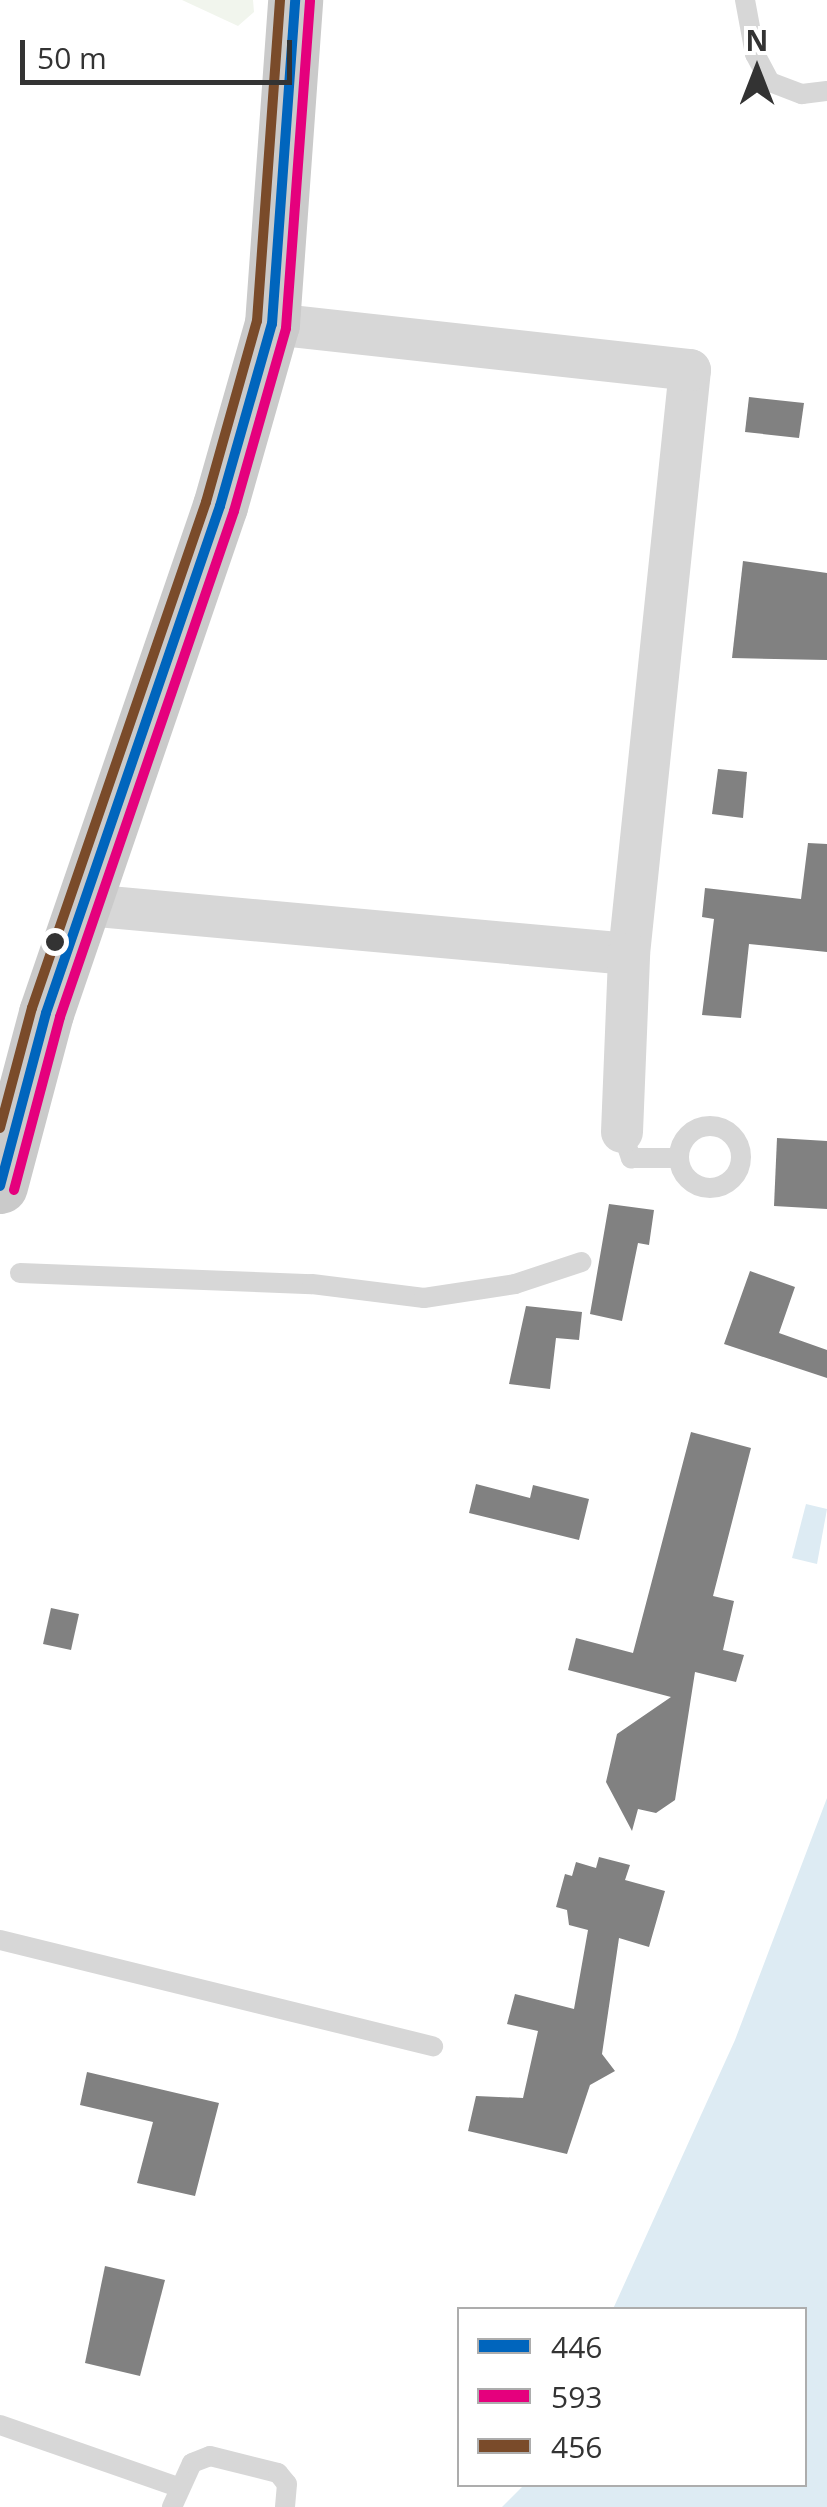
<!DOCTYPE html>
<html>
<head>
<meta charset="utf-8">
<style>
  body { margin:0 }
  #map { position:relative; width:827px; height:2507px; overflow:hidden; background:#fff; font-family:"Open Sans",sans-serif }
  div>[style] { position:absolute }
  .green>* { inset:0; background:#f1f5ed }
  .water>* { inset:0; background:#ddebf3 }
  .building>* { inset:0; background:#818181 }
  .service>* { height:20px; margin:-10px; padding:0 10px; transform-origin:10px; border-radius:10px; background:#d7d7d7 }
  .service>.ring { margin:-10px; padding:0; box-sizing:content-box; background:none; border:20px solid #d7d7d7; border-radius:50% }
  .minor>* { height:42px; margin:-21px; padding:0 21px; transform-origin:21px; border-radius:21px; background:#d7d7d7 }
  .primary>* { height:55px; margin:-27.5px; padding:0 27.5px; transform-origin:27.5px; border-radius:27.5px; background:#cacaca }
  .bus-1>* { height:10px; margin:-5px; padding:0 5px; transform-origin:5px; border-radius:5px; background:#0065bd }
  .bus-2>* { height:10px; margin:-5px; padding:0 5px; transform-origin:5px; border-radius:5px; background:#e5007d }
  .bus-3>* { height:10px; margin:-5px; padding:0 5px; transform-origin:5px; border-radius:5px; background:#7a4b2a }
  .dots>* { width:28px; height:28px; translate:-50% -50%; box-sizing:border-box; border:5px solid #fff; border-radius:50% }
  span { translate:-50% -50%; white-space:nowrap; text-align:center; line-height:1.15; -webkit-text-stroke:10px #fff; paint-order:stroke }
  .legend { position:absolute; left:457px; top:2307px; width:350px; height:180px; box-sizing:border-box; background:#fff; border:2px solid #adadad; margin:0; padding:12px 18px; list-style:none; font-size:30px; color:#333 }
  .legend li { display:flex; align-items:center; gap:20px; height:50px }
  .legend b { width:50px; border:2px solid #adadad }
  .north { position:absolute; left:707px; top:20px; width:100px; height:100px; -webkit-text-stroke:8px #fff; paint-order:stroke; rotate:0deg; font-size:28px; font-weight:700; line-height:40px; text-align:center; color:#333 }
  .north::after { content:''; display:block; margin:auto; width:35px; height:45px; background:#333; clip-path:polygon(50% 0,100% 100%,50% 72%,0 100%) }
  .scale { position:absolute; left:20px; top:40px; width:272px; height:45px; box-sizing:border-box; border:5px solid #333; border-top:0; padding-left:12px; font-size:30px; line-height:35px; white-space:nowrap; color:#333; -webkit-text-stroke:8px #fff; paint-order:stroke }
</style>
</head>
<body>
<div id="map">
  <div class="green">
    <i style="clip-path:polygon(182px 0,253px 0,254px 12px,238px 26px)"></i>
  </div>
  <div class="water">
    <i style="clip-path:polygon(806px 1504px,827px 1509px,817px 1564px,792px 1558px)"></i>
    <i style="clip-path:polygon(827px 1798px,827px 2507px,502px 2507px,524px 2485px,804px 2484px,804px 2310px,613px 2309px,735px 2040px)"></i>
  </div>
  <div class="building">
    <i style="clip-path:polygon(749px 397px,804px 403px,799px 438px,745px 432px)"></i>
    <i style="clip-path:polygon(743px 561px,827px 573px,827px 660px,732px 658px)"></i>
    <i style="clip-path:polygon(718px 769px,747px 772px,743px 818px,712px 814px)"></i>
    <i style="clip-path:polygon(808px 843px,827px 844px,827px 952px,749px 944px,741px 1018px,702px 1015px,714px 919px,702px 917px,705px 888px,801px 899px)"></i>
    <i style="clip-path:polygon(777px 1138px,827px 1141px,827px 1209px,774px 1206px)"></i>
    <i style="clip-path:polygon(609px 1204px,654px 1210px,649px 1245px,638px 1243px,622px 1321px,590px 1314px)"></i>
    <i style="clip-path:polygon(750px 1271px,795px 1287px,779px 1333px,827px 1350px,827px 1378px,724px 1344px)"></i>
    <i style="clip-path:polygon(526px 1306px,582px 1312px,579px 1340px,556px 1338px,550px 1389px,509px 1384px)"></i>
    <i style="clip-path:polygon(691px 1432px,751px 1448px,713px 1596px,734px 1601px,723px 1650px,744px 1655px,736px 1682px,695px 1672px,675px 1800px,656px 1813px,638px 1809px,632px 1831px,606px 1782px,617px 1734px,671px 1697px,568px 1670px,576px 1638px,633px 1653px)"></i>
    <i style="clip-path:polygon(476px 1484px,530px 1498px,533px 1485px,589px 1499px,579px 1540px,469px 1513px)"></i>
    <i style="clip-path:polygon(51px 1608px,79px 1614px,71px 1650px,43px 1644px)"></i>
    <i style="clip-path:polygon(599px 1857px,630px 1865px,625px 1880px,665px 1891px,649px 1947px,619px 1938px,602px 2054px,615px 2071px,590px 2085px,567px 2154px,468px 2131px,476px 2096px,523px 2098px,538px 2031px,507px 2024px,515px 1994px,574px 2009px,588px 1930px,569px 1925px,567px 1910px,556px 1907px,565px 1874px,572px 1876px,576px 1862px,596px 1868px)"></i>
    <i style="clip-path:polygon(87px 2072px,219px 2103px,195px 2196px,137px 2183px,153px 2122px,80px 2105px)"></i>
    <i style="clip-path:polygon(105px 2266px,165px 2280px,140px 2376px,85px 2363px)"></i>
  </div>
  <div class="service">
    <i style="left:745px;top:0;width:55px;rotate:79.5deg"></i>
    <i style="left:755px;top:54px;width:32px;rotate:62deg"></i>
    <i style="left:770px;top:82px;width:34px;rotate:21deg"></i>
    <i style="left:802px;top:94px;width:25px;rotate:-7deg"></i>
    <i class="ring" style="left:679px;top:1126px;width:42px;height:42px"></i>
    <i style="left:622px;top:1132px;width:28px;rotate:71deg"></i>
    <i style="left:631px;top:1158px;width:48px"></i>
    <i style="left:20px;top:1273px;width:292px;rotate:2.2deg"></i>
    <i style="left:312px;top:1284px;width:113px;rotate:7.1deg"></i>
    <i style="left:424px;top:1298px;width:92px;rotate:-8.7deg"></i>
    <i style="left:515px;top:1284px;width:70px;rotate:-18.4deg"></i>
    <i style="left:0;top:1940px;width:446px;rotate:13.8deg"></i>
    <i style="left:0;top:2425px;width:188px;rotate:19.2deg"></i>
    <i style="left:172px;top:2507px;width:48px;rotate:-65.6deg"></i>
    <i style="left:192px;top:2463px;width:19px;rotate:-21deg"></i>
    <i style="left:210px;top:2456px;width:70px;rotate:14deg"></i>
    <i style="left:278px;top:2473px;width:14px;rotate:51deg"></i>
    <i style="left:287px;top:2484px;width:23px;rotate:95deg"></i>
  </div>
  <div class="minor">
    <i style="left:87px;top:905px;width:544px;rotate:5.17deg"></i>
    <i style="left:629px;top:954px;width:587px;rotate:-84.04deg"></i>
    <i style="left:690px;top:370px;width:421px;rotate:-173.7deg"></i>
    <i style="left:622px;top:1132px;width:178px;rotate:-87.7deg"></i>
  </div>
  <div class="primary">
    <i style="left:0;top:1186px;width:179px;rotate:-75.1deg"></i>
    <i style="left:46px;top:1013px;width:536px;rotate:-71.06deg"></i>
    <i style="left:220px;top:506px;width:189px;rotate:-74.1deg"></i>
    <i style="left:272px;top:324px;width:325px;rotate:-85.9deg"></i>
  </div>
  <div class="bus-1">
    <i style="left:0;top:1186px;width:179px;rotate:-75.1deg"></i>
    <i style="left:46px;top:1013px;width:536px;rotate:-71.06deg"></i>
    <i style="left:220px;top:506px;width:189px;rotate:-74.1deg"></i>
    <i style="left:272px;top:324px;width:325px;rotate:-85.9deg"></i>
  </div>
  <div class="bus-2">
    <i style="left:14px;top:1190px;width:179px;rotate:-75.1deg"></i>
    <i style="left:60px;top:1017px;width:535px;rotate:-71.02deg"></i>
    <i style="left:234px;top:511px;width:190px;rotate:-74.1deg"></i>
    <i style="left:286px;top:328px;width:328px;rotate:-85.8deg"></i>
  </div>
  <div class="bus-3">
    <i style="left:0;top:1128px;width:124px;rotate:-75.1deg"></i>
    <i style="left:32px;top:1008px;width:535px;rotate:-71.02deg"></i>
    <i style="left:206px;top:502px;width:188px;rotate:-74.3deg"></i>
    <i style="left:257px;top:321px;width:322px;rotate:-85.9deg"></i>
  </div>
  <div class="dots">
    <i style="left:55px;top:942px;background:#333"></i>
  </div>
  <ul class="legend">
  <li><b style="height:12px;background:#0065bd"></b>446</li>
  <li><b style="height:12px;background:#e5007d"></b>593</li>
  <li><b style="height:12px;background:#7a4b2a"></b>456</li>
  </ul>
  <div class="north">N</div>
  <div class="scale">50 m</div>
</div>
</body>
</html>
